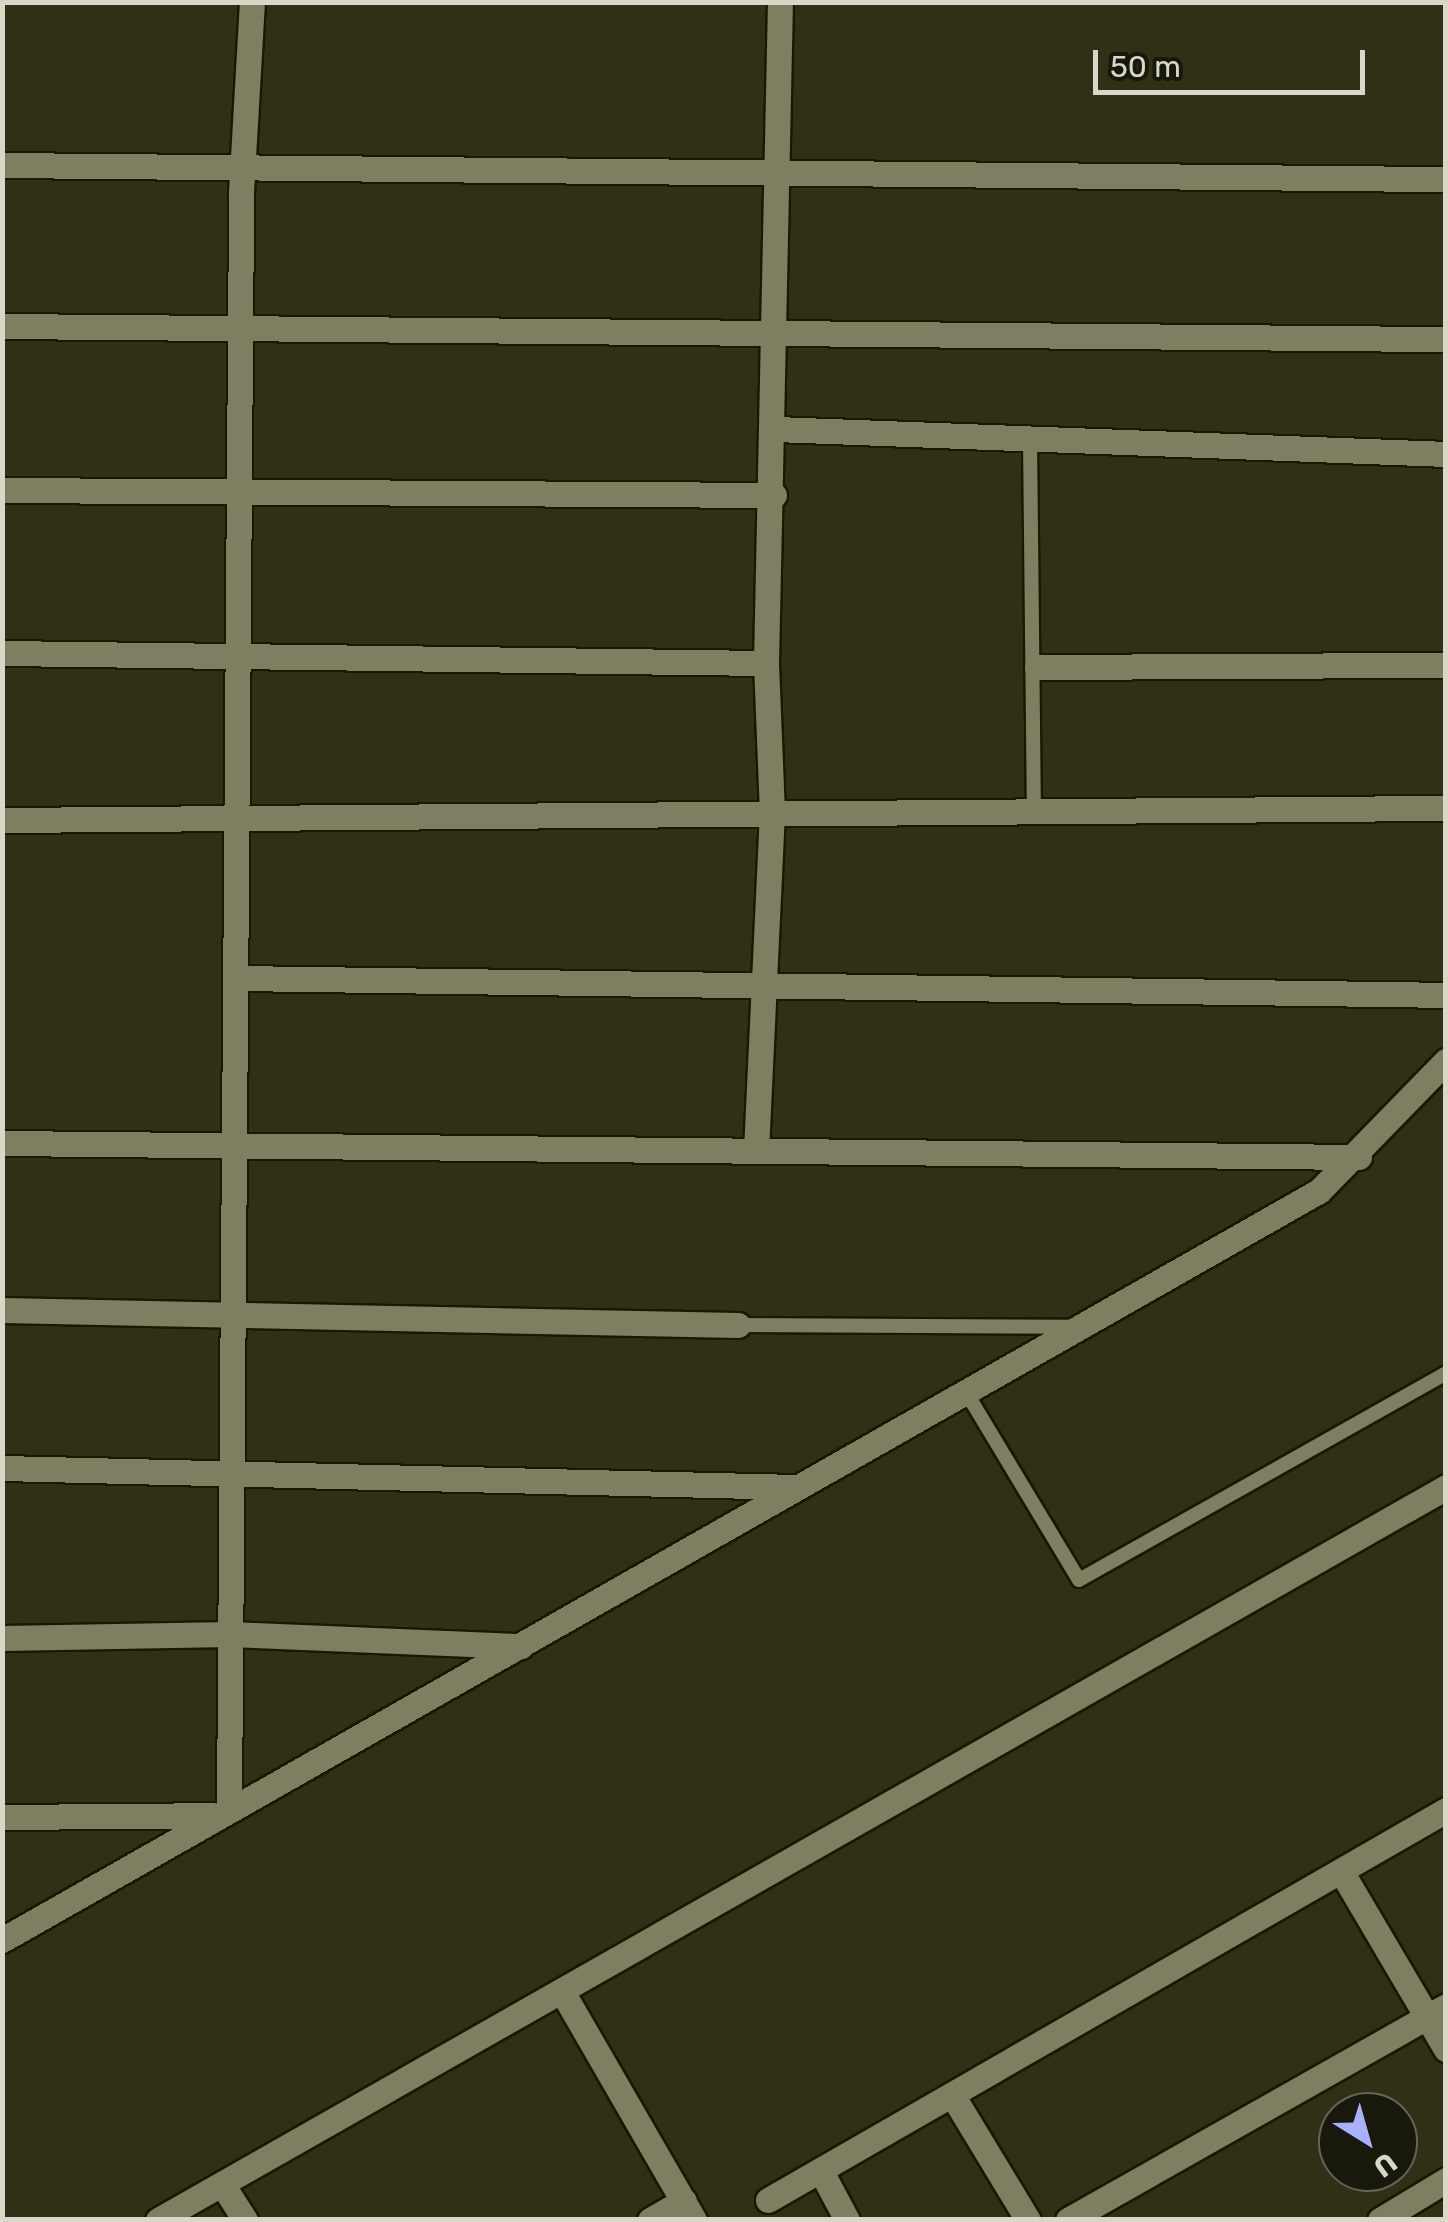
<!DOCTYPE html>
<html>
<head>
<meta charset="utf-8">
<style>
  body { margin:0 }
  #map { position:relative; width:1448px; height:2222px; overflow:hidden; background:#313016; font-family:Rubik,sans-serif }
  div>[style] { position:absolute }
  .roads { filter:drop-shadow(2px 0 #1a1801) drop-shadow(-2px 0 #1a1801) drop-shadow(0 2px #1a1801) drop-shadow(0 -2px #1a1801) }
  .lane>* { height:14px; margin:-7px; padding:0 7px; transform-origin:7px; border-radius:7px; background:#7f7e61 }
  .street>* { height:25px; margin:-12.5px; padding:0 12.5px; transform-origin:12.5px; border-radius:12.5px; background:#7f7e61 }
  span { translate:-50% -50%; white-space:nowrap; text-align:center; line-height:1.15; -webkit-text-stroke:10px #18180c; paint-order:stroke }
  .frame { position:absolute; inset:0; border:5px solid #d8d8c8; pointer-events:none }
  .north { position:absolute; left:1318px; top:2092px; width:100px; height:100px; box-sizing:border-box; background:#18180c; border:2px solid #656557; border-radius:50%; rotate:143deg; font-size:28px; font-weight:700; line-height:40px; text-align:center; color:#d8d8c8 }
  .north::after { content:''; display:block; margin:auto; width:35px; height:45px; background:#a7b1fc; clip-path:polygon(50% 0,100% 100%,50% 72%,0 100%) }
  .scale { position:absolute; left:1093px; top:50px; width:272px; height:45px; box-sizing:border-box; border:5px solid #d8d8c8; border-top:0; padding-left:12px; font-size:30px; line-height:35px; white-space:nowrap; color:#d8d8c8; -webkit-text-stroke:8px #18180c; paint-order:stroke }
</style>
</head>
<body>
<div id="map">
  <div class="roads">
    <div class="lane">
      <i style="left:1030px;top:439px;width:370px;rotate:89.4deg"></i>
      <i style="left:738px;top:1325px;width:336px;rotate:0.3deg"></i>
      <i style="left:966px;top:1392px;width:219px;rotate:59deg"></i>
      <i style="left:1079px;top:1580px;width:421px;rotate:-29.4deg"></i>
    </div>
    <div class="street">
      <i style="left:2px;top:165px;width:1444px;rotate:0.56deg"></i>
      <i style="left:2px;top:326px;width:1444px;rotate:0.52deg"></i>
      <i style="left:775px;top:429px;width:671px;rotate:2.13deg"></i>
      <i style="left:2px;top:490px;width:772px;rotate:0.37deg"></i>
      <i style="left:2px;top:653px;width:764px;rotate:0.75deg"></i>
      <i style="left:1037px;top:667px;width:409px;rotate:-0.3deg"></i>
      <i style="left:2px;top:820px;width:1444px;rotate:-0.48deg"></i>
      <i style="left:236px;top:978px;width:1210px;rotate:0.8deg"></i>
      <i style="left:2px;top:1143px;width:1357px;rotate:0.59deg"></i>
      <i style="left:756px;top:1151px;width:338px;rotate:-87.3deg"></i>
      <i style="left:772px;top:813px;width:150px;rotate:-92.3deg"></i>
      <i style="left:766px;top:663px;width:661px;rotate:-88.79deg"></i>
      <i style="left:2px;top:1310px;width:736px;rotate:1.17deg"></i>
      <i style="left:2px;top:1468px;width:795px;rotate:1.37deg"></i>
      <i style="left:2px;top:1638px;width:228px;rotate:-1deg"></i>
      <i style="left:230px;top:1634px;width:291px;rotate:2.4deg"></i>
      <i style="left:229px;top:1806px;width:1614px;rotate:-89.57deg"></i>
      <i style="left:241px;top:192px;width:190px;rotate:-86.7deg"></i>
      <i style="left:2px;top:1817px;width:211px;rotate:-0.5deg"></i>
      <i style="left:1341px;top:1871px;width:207px;rotate:59.5deg"></i>
      <i style="left:2px;top:1940px;width:1515px;rotate:-29.63deg"></i>
      <i style="left:1319px;top:1191px;width:182px;rotate:-45.7deg"></i>
      <i style="left:563px;top:1993px;width:262px;rotate:60deg"></i>
      <i style="left:954px;top:2098px;width:143px;rotate:58.8deg"></i>
      <i style="left:822px;top:2173px;width:53px;rotate:62deg"></i>
      <i style="left:222px;top:2184px;width:43px;rotate:57.4deg"></i>
      <i style="left:768px;top:2200px;width:782px;rotate:-29.91deg"></i>
      <i style="left:158px;top:2220px;width:1482px;rotate:-29.64deg"></i>
      <i style="left:650px;top:2220px;width:39px;rotate:-30deg"></i>
      <i style="left:1068px;top:2220px;width:434px;rotate:-29.5deg"></i>
      <i style="left:1380px;top:2220px;width:77px;rotate:-31.2deg"></i>
    </div>
  </div>
  <div class="frame"></div>
  <div class="north">U</div>
  <div class="scale">50 m</div>
</div>
</body>
</html>
